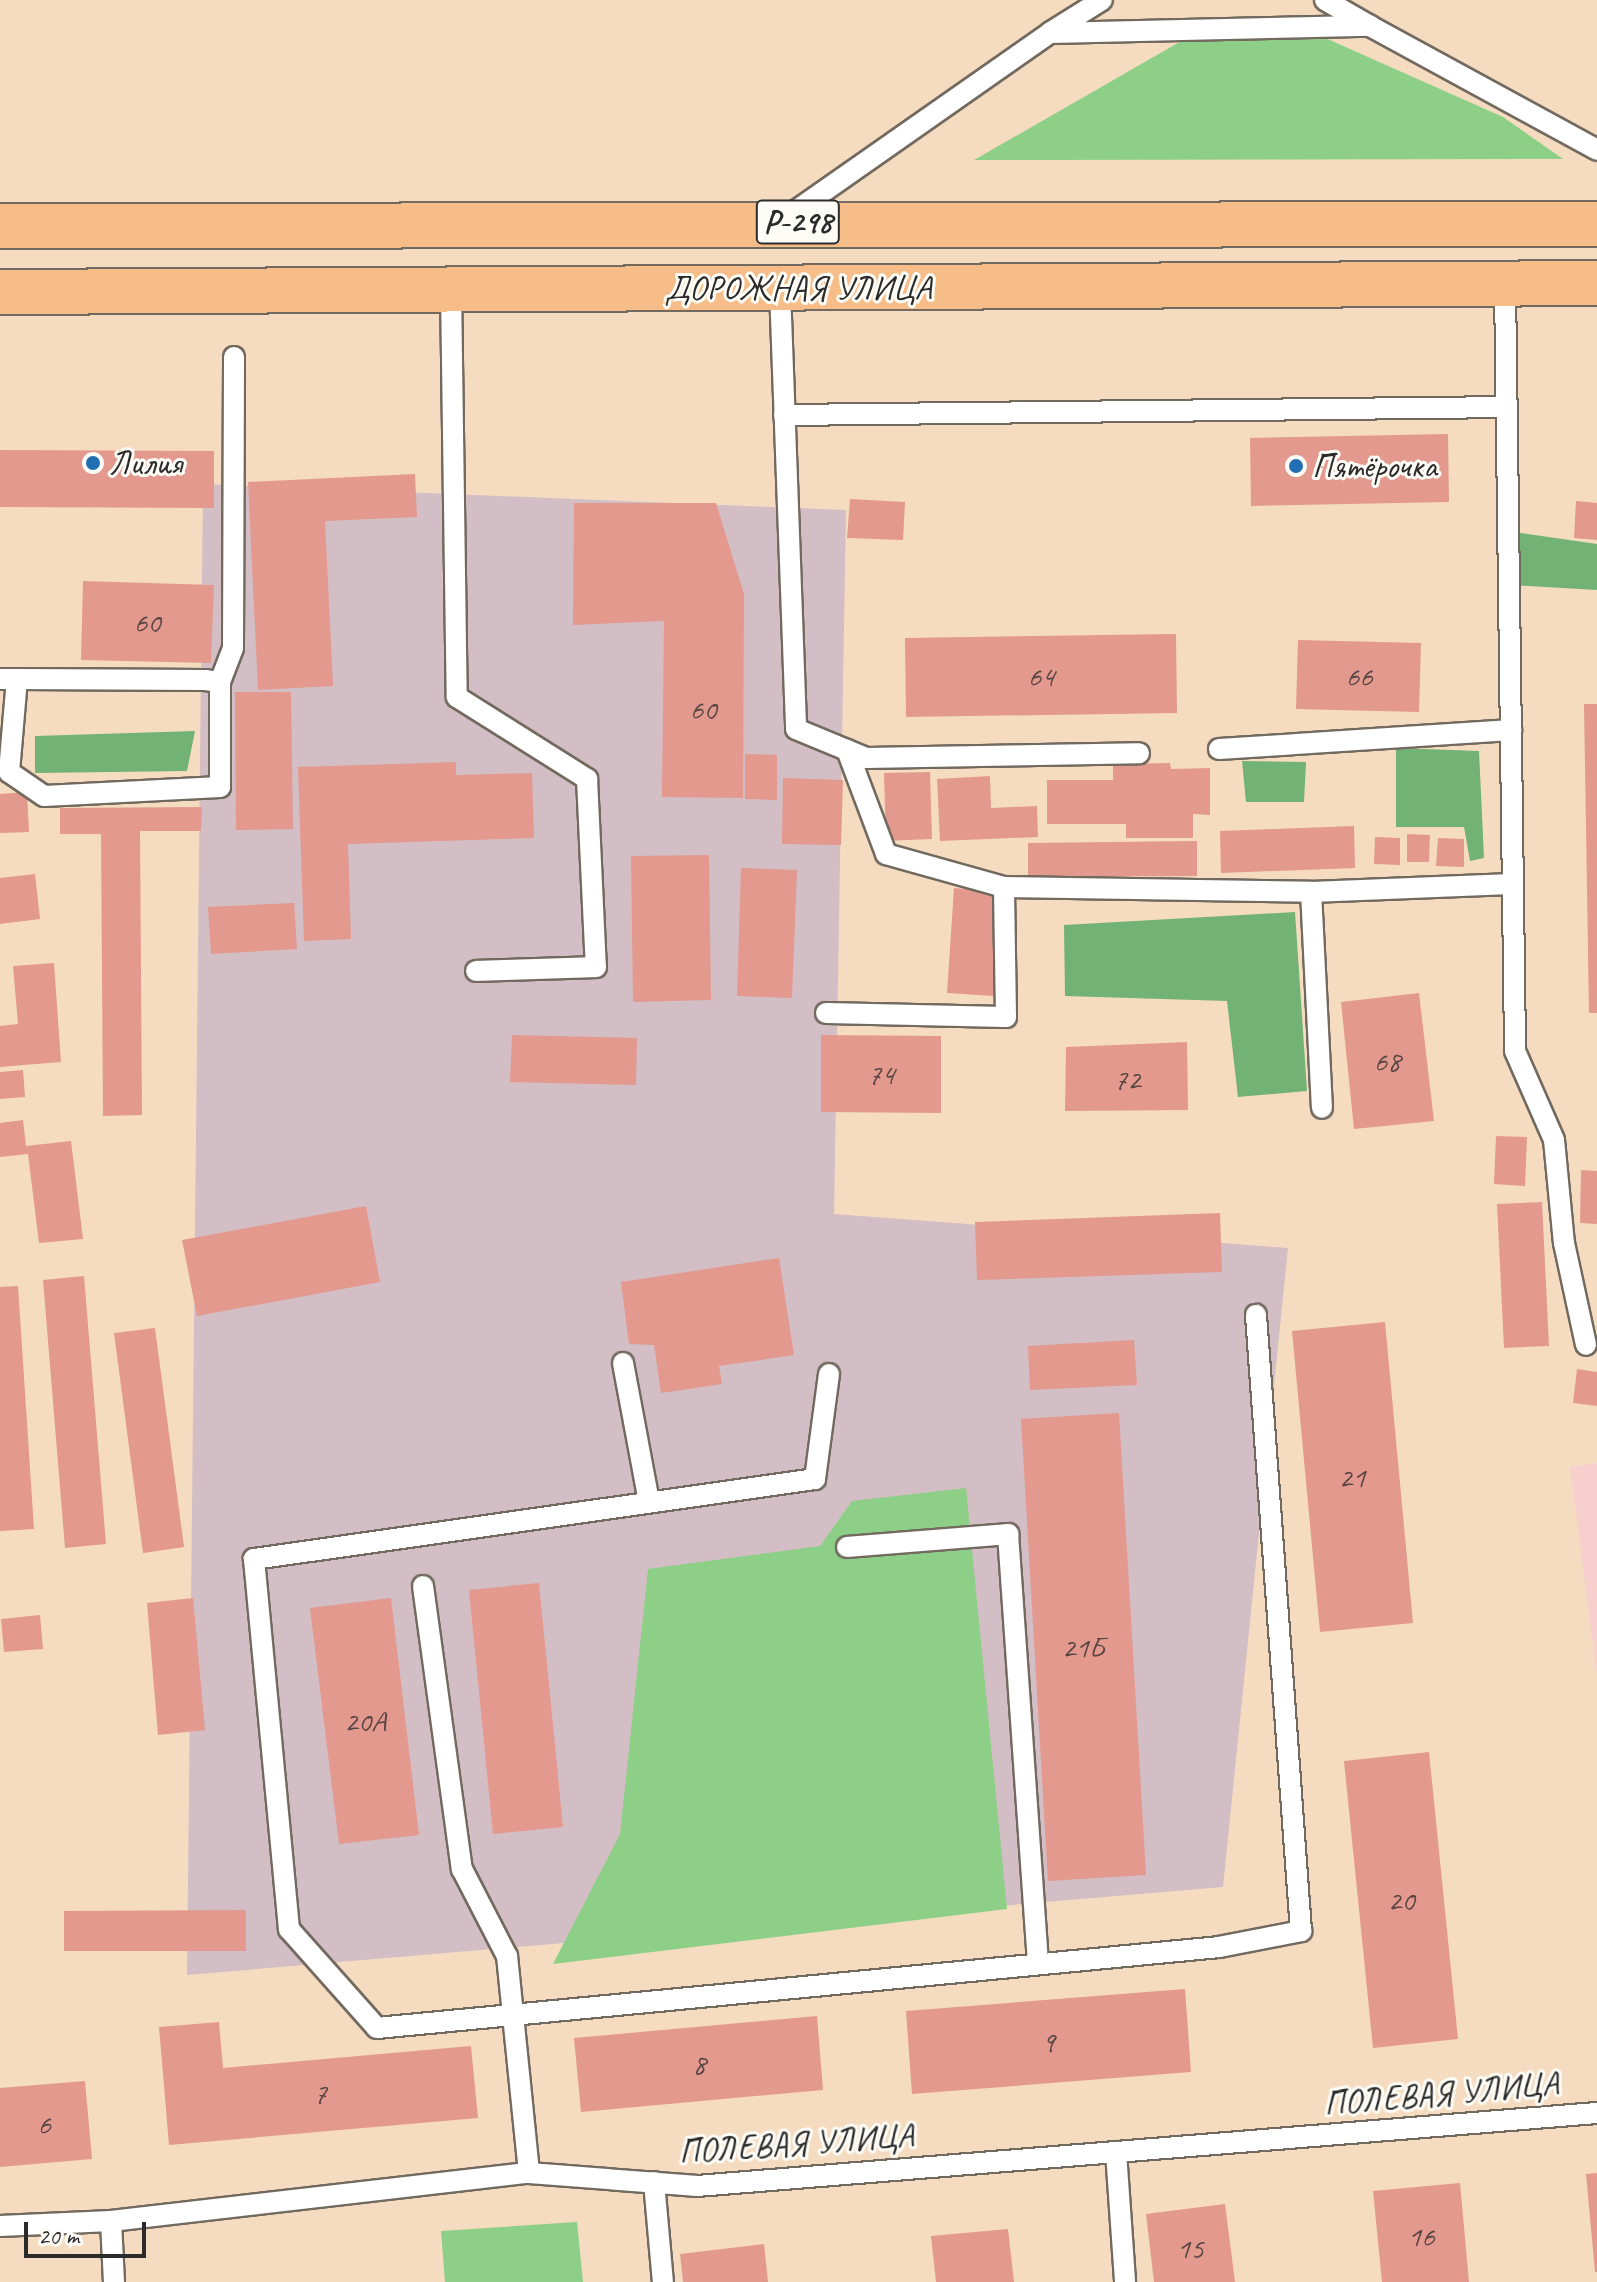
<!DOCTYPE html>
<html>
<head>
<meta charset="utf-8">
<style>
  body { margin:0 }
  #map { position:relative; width:1597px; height:2282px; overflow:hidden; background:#f5dcc0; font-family:Caveat,sans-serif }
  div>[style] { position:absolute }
  .built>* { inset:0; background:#f7d0ce }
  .industrial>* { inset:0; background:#d2bec4 }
  .green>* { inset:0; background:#8dcf87 }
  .forest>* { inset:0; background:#72b274 }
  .building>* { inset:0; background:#e3998e }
  .roads { filter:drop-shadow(2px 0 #72695f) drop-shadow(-2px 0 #72695f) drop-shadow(0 2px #72695f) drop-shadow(0 -2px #72695f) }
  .service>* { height:20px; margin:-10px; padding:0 10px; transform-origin:10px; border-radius:10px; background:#fff }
  .trunk>* { height:44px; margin:-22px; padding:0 22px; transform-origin:22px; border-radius:22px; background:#f7bd88 }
  .dots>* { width:22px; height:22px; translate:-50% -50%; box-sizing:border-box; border:4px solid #fdfcf7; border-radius:50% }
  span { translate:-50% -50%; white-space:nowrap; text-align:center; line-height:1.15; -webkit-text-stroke:6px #fdfcf7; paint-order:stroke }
  .number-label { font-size:30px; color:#594644 }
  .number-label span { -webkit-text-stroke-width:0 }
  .shield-label span { padding:2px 6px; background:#fdfcf7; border:2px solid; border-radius:6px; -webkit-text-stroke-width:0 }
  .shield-label { font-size:32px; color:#2b2b2b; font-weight:700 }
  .street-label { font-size:34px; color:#2b2b2b }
  .poi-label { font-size:34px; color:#2b2b2b }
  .left { translate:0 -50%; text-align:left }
  .scale { position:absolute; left:24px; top:2222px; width:122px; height:36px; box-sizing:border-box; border:4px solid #2b2b2b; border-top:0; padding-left:10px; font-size:24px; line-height:28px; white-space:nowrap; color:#2b2b2b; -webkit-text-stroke:6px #fdfcf7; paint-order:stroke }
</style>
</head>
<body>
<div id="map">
  <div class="built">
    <i style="clip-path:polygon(1597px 1463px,1597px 1675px,1570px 1467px)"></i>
  </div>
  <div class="industrial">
    <i style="clip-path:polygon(203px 484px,846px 510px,834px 1214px,1288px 1248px,1223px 1887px,187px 1975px)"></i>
  </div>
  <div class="green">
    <i style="clip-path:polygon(1323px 37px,1503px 117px,1563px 159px,974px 160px,1183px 40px)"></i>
    <i style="clip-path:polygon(966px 1488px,1007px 1909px,553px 1964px,620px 1834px,648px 1569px,820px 1546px,852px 1501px)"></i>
    <i style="clip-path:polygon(577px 2222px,583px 2282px,445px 2282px,441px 2231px)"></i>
  </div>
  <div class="forest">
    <i style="clip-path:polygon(1514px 532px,1597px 544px,1597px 590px,1510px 585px)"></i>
    <i style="clip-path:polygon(195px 731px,187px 771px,35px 773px,35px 736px)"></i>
    <i style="clip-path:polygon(1396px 748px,1479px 751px,1484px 858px,1470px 861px,1464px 827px,1396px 827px)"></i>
    <i style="clip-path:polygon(1242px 761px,1306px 762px,1304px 802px,1246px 802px)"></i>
    <i style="clip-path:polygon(1295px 912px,1307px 1091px,1238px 1097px,1227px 1001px,1065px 996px,1064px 925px)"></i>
  </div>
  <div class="building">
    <i style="clip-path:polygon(1448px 434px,1449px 502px,1251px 506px,1250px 438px)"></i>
    <i style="clip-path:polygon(0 450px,214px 451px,214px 508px,0 507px)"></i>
    <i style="clip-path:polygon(415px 474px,417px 517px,325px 521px,333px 686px,258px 690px,248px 482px)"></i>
    <i style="clip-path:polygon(850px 499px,905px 502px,903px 540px,847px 538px)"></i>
    <i style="clip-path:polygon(1576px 501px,1597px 503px,1597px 540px,1574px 538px)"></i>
    <i style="clip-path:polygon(574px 503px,716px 503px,744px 594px,743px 798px,662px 797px,664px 621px,573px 625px)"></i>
    <i style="clip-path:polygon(83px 581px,214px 585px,211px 663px,81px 660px)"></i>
    <i style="clip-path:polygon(1176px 634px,1177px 713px,906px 717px,905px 638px)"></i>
    <i style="clip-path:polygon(1298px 640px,1421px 643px,1419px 712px,1296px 709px)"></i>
    <i style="clip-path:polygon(235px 692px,291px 692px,293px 829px,236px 830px)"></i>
    <i style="clip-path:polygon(1584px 704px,1597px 704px,1597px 1013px,1589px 1013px)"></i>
    <i style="clip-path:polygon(745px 754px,777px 755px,777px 800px,745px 799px)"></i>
    <i style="clip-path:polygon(456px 762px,456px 775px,532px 773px,534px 838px,348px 844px,351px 939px,304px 941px,298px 767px)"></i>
    <i style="clip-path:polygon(1170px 763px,1171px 769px,1210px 768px,1210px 815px,1193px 814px,1193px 838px,1126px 838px,1126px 824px,1047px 824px,1047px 780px,1113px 780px,1113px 764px)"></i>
    <i style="clip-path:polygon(930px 772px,932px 839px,886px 841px,884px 773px)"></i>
    <i style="clip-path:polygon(990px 776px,991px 808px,1037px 806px,1038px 837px,940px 841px,937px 779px)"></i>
    <i style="clip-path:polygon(783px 778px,843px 780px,841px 845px,782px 844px)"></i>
    <i style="clip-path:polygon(27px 792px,29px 832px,0 833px,0 794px)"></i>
    <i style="clip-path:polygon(202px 807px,201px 831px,140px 831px,142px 1115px,103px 1116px,101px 834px,60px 834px,60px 808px)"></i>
    <i style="clip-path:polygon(1354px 826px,1355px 868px,1221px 873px,1220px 831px)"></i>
    <i style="clip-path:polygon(1407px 834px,1430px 835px,1429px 862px,1407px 862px)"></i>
    <i style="clip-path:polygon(1375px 837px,1400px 838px,1400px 865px,1374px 864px)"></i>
    <i style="clip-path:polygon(1438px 838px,1464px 839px,1464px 867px,1436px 866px)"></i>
    <i style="clip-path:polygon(1197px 841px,1197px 876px,1028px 877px,1028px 843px)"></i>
    <i style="clip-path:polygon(709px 855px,711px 1000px,633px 1002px,631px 856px)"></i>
    <i style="clip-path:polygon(741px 868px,797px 870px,792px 998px,737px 996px)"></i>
    <i style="clip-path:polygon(35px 874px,40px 919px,0 924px,0 878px)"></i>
    <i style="clip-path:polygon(954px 888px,1001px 892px,993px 996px,947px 993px)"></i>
    <i style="clip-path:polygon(294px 903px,297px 949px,211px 954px,208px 907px)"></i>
    <i style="clip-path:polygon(54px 963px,61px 1062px,0 1067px,0 1026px,18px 1024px,13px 966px)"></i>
    <i style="clip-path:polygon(1419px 993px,1434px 1121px,1354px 1129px,1341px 1002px)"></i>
    <i style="clip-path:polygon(512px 1035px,637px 1038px,636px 1085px,510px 1082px)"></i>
    <i style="clip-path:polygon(821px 1035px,941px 1036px,941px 1113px,821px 1112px)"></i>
    <i style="clip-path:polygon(1187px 1042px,1188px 1110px,1065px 1111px,1066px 1047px)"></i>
    <i style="clip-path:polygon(23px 1070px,25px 1097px,0 1099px,0 1072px)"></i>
    <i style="clip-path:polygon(23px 1120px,26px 1146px,71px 1141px,83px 1239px,39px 1243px,28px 1154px,0 1157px,0 1123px)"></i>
    <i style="clip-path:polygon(1496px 1136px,1527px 1137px,1525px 1186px,1494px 1184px)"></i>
    <i style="clip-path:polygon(1581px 1170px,1597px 1171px,1597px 1224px,1580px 1223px)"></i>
    <i style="clip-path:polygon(1542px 1202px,1549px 1346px,1504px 1348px,1497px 1204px)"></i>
    <i style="clip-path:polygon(366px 1206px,380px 1282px,197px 1316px,182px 1240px)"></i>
    <i style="clip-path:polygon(1220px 1213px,1222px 1272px,977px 1280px,975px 1222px)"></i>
    <i style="clip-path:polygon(779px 1258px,794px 1355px,719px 1366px,722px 1384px,661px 1393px,654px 1345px,629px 1344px,621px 1282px)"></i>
    <i style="clip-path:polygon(84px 1276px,106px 1544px,65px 1548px,43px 1280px)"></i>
    <i style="clip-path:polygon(18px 1286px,34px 1529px,0 1531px,0 1287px)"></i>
    <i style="clip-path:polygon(1385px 1322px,1413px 1623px,1320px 1632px,1292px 1331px)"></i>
    <i style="clip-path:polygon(155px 1328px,184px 1547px,143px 1553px,114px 1333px)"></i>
    <i style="clip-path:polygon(1134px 1340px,1137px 1385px,1030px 1390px,1028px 1346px)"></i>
    <i style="clip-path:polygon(1577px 1369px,1597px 1372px,1597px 1406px,1573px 1403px)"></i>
    <i style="clip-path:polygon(1119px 1413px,1146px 1875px,1048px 1881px,1021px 1419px)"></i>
    <i style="clip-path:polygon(539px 1583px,563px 1827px,493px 1834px,469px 1590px)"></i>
    <i style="clip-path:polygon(193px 1598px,205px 1730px,158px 1735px,147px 1603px)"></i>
    <i style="clip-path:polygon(391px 1598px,419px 1835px,339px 1844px,310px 1608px)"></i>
    <i style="clip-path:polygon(40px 1615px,43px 1649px,4px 1652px,1px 1619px)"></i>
    <i style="clip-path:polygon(1429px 1752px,1458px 2039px,1373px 2048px,1344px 1761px)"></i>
    <i style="clip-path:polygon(246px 1910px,246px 1951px,64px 1951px,64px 1911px)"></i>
    <i style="clip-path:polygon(1185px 1989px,1191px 2072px,912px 2094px,906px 2011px)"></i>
    <i style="clip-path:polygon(817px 2016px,823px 2090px,581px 2112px,574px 2038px)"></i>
    <i style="clip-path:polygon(219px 2022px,223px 2068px,471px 2046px,478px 2118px,169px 2145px,159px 2027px)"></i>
    <i style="clip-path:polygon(85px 2081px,92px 2159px,0 2167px,0 2088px)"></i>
    <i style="clip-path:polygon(1597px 2173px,1597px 2272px,1595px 2272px,1586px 2174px)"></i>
    <i style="clip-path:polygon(1460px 2183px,1469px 2282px,1382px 2282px,1373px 2191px)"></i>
    <i style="clip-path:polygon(1225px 2204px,1235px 2282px,1154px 2282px,1146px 2214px)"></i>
    <i style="clip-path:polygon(1008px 2229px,1014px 2282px,936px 2282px,931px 2236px)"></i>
    <i style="clip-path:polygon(764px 2244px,768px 2282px,683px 2282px,680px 2254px)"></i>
  </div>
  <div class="roads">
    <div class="service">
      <i style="left:1325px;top:0;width:52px;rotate:30deg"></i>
      <i style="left:1051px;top:32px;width:60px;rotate:-32.1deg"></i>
      <i style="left:787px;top:217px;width:321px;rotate:-35deg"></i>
      <i style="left:1050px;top:33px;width:320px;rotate:-1.3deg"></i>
      <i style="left:1370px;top:26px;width:259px;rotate:28.6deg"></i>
      <i style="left:1505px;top:284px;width:767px;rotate:89.25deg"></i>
      <i style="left:1515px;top:1051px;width:97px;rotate:66.3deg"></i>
      <i style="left:1554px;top:1140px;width:103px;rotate:84.5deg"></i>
      <i style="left:1564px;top:1243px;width:104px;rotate:77.8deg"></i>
      <i style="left:451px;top:288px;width:409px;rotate:89.2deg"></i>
      <i style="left:457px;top:697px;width:154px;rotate:32.2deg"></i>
      <i style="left:587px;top:779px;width:188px;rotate:87.3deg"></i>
      <i style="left:596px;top:967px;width:120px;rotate:178.1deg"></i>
      <i style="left:780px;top:289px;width:440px;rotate:87.9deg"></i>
      <i style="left:796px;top:729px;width:76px;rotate:22.5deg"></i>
      <i style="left:866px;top:758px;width:273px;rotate:-1deg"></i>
      <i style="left:784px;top:415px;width:723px;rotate:-0.63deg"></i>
      <i style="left:0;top:679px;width:17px"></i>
      <i style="left:17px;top:679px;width:188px;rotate:0.3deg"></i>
      <i style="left:205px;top:680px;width:15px;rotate:8deg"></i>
      <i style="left:220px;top:682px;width:105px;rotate:90deg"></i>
      <i style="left:220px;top:787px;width:176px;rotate:177.1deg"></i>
      <i style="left:44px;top:796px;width:42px;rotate:-145.6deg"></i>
      <i style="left:9px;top:772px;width:93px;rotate:-85.1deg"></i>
      <i style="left:220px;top:682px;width:36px;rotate:-69deg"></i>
      <i style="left:233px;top:648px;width:291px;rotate:-89.8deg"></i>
      <i style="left:1219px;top:749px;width:293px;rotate:-3.7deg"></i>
      <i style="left:847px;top:750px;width:111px;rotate:69.4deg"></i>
      <i style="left:886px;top:854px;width:123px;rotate:15.6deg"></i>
      <i style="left:1311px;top:892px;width:216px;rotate:87.1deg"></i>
      <i style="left:826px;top:1013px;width:180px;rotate:1.3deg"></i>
      <i style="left:1006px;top:1017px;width:130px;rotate:-90.9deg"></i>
      <i style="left:1004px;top:887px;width:307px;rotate:0.9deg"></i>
      <i style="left:1311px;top:892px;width:199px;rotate:-2.3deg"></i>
      <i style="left:623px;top:1363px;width:141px;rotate:79.4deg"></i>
      <i style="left:829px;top:1374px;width:106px;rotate:97.6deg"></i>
      <i style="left:815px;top:1479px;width:567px;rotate:171.88deg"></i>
      <i style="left:254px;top:1559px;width:372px;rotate:84.6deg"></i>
      <i style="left:289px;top:1929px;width:132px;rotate:48.4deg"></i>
      <i style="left:377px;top:2028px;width:846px;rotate:-5.49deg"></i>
      <i style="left:1219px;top:1947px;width:84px;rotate:-11deg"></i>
      <i style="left:1301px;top:1931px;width:618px;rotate:-94.18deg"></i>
      <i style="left:847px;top:1547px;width:162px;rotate:-4.6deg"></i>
      <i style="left:1008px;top:1534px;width:430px;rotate:86deg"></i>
      <i style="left:423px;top:1586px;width:286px;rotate:82.2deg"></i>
      <i style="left:462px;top:1869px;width:98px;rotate:62.7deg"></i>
      <i style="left:507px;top:1956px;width:218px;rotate:84.2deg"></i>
      <i style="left:1116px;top:2152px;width:130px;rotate:86deg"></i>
      <i style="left:654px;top:2182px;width:100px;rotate:84.9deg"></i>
      <i style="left:111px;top:2221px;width:61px;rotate:87.2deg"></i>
      <i style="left:0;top:2226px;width:111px;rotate:-2.6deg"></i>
      <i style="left:111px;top:2221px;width:421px;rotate:-6.6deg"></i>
      <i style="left:529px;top:2173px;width:169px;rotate:4.4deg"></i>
      <i style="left:697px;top:2186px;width:903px;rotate:-4.64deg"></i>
    </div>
    <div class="trunk">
      <i style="left:0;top:226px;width:1597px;rotate:-0.07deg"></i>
      <i style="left:0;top:292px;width:1597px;rotate:-0.32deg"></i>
    </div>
  </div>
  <div class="dots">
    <i style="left:93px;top:463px;background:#1f6fb2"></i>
    <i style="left:1296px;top:466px;background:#1f6fb2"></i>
  </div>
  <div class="number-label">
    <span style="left:147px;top:622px">60</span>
    <span style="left:1041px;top:676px">64</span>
    <span style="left:1359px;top:676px">66</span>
    <span style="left:703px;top:709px">60</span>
    <span style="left:1387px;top:1061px">68</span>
    <span style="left:881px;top:1074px">74</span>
    <span style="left:1127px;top:1079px">72</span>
    <span style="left:1352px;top:1477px">21</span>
    <span style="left:1083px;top:1647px">21Б</span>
    <span style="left:365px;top:1721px">20А</span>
    <span style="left:1401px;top:1900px">20</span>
    <span style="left:1048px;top:2042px">9</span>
    <span style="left:699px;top:2064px">8</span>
    <span style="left:320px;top:2093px">7</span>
    <span style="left:44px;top:2124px">6</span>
    <span style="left:1421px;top:2236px">16</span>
    <span style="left:1190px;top:2248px">15</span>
  </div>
  <div class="shield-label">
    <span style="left:798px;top:222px">Р-298</span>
  </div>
  <div class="street-label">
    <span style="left:798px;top:288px">ДОРОЖНАЯ УЛИЦА</span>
    <span style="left:1441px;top:2093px;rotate:-5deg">ПОЛЕВАЯ УЛИЦА</span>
    <span style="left:796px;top:2143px;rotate:-4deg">ПОЛЕВАЯ УЛИЦА</span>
  </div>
  <div class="poi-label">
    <span class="left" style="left:109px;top:463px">Лилия</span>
    <span class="left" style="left:1312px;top:466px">Пятёрочка</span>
  </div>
  <div class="scale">20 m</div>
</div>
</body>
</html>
